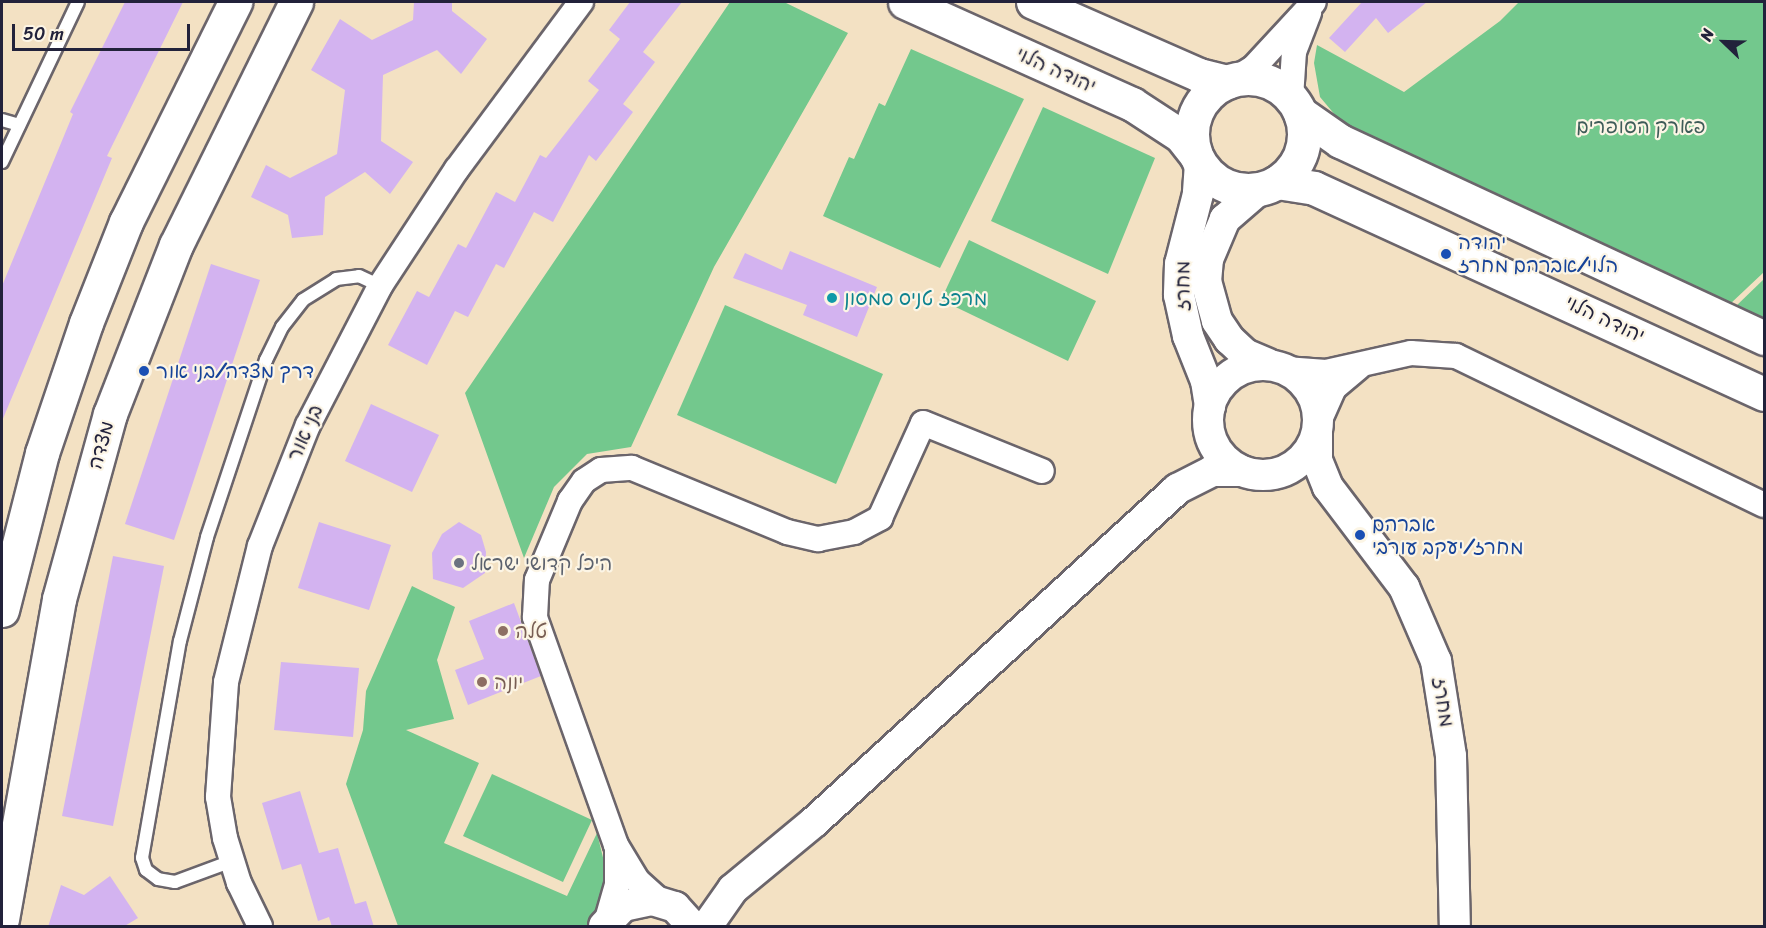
<!DOCTYPE html>
<html>
<head>
<meta charset="utf-8">
<style>
  body { margin:0 }
  #map { position:relative; width:1766px; height:928px; overflow:hidden; background:#f3e1c3; font-family:Sriracha,"Playpen Sans Hebrew",sans-serif }
  div>[style] { position:absolute }
  .green>* { inset:0; background:#73c88d }
  .building>* { inset:0; background:#d3b3f0 }
  .roads { filter:drop-shadow(2px 0 #6b656b) drop-shadow(-2px 0 #6b656b) drop-shadow(0 2px #6b656b) drop-shadow(0 -2px #6b656b) }
  .service>* { height:12px; margin:-6px; padding:0 6px; transform-origin:6px; border-radius:6px; background:#fff }
  .minor>* { height:24px; margin:-12px; padding:0 12px; transform-origin:12px; border-radius:12px; background:#fff }
  .tertiary>* { height:30px; margin:-15px; padding:0 15px; transform-origin:15px; border-radius:15px; background:#fff }
  .tertiary>.ring { margin:-15px; padding:0; box-sizing:content-box; background:none; border:30px solid #fff; border-radius:50% }
  .secondary>* { height:33px; margin:-16.5px; padding:0 16.5px; transform-origin:16.5px; border-radius:16.5px; background:#fff }
  .secondary>.ring { margin:-16.5px; padding:0; box-sizing:content-box; background:none; border:33px solid #fff; border-radius:50% }
  .dots>* { width:16px; height:16px; translate:-50% -50%; box-sizing:border-box; border:3px solid #fcf5e5; border-radius:50% }
  span { translate:-50% -50%; white-space:nowrap; text-align:center; line-height:1.15; -webkit-text-stroke:4.5px #fcf5e5; paint-order:stroke }
  .street-label { font-size:20px; color:#22223b }
  .park-label { font-size:20px; color:#3e5c58 }
  .transit-label { font-size:20px; color:#164399 }
  .left { translate:0 -50%; text-align:left }
  .culture-label { font-size:20px; color:#0d838f }
  .worship-label { font-size:20px; color:#5b616d }
  .education-label { font-size:20px; color:#785e54 }
  .frame { position:absolute; inset:0; border:3px solid #22223b; pointer-events:none }
  .north { position:absolute; left:1694px; top:12px; width:60px; height:60px; -webkit-text-stroke:4px #fcf5e5; paint-order:stroke; rotate:293deg; font-size:16px; font-weight:700; line-height:24px; text-align:center; color:#22223b }
  .north::after { content:''; display:block; margin:auto; width:21px; height:27px; background:#22223b; clip-path:polygon(50% 0,100% 100%,50% 72%,0 100%) }
  .scale { position:absolute; left:12px; top:24px; width:178px; height:27px; box-sizing:border-box; border:3px solid #22223b; border-top:0; padding-left:8px; font-size:18px; line-height:21px; white-space:nowrap; color:#22223b; -webkit-text-stroke:4px #fcf5e5; paint-order:stroke }
</style>
</head>
<body>
<div id="map">
  <div class="green">
    <i style="clip-path:polygon(730px 2px,784px 2px,848px 33px,714px 267px,631px 447px,587px 454px,554px 487px,524px 558px,465px 393px)"></i>
    <i style="clip-path:polygon(1519px 2px,1764px 2px,1764px 272px,1729px 305px,1360px 131px,1341px 122px,1320px 97px,1314px 63px,1317px 45px,1404px 92px,1500px 21px)"></i>
    <i style="clip-path:polygon(911px 49px,1024px 99px,940px 268px,823px 216px,849px 157px,854px 159px,879px 103px,885px 106px)"></i>
    <i style="clip-path:polygon(1043px 107px,1155px 158px,1108px 274px,991px 221px)"></i>
    <i style="clip-path:polygon(969px 240px,1096px 301px,1068px 361px,941px 300px)"></i>
    <i style="clip-path:polygon(1764px 279px,1764px 322px,1734px 308px)"></i>
    <i style="clip-path:polygon(725px 305px,883px 374px,836px 484px,677px 415px)"></i>
    <i style="clip-path:polygon(412px 586px,455px 607px,437px 660px,454px 719px,406px 730px,479px 763px,444px 843px,567px 896px,597px 833px,609px 882px,596px 926px,398px 926px,346px 784px,363px 730px,366px 691px)"></i>
    <i style="clip-path:polygon(492px 774px,592px 820px,563px 882px,463px 836px)"></i>
  </div>
  <div class="building">
    <i style="clip-path:polygon(125px 2px,183px 2px,107px 156px,112px 158px,2px 421px,2px 286px,73px 114px,70px 112px)"></i>
    <i style="clip-path:polygon(414px 2px,452px 2px,452px 11px,487px 39px,461px 74px,437px 50px,383px 75px,381px 141px,413px 162px,390px 194px,365px 172px,325px 197px,323px 235px,292px 238px,288px 215px,251px 197px,266px 165px,290px 178px,337px 154px,345px 90px,311px 70px,340px 19px,372px 40px,413px 20px)"></i>
    <i style="clip-path:polygon(630px 2px,682px 2px,643px 52px,655px 62px,623px 104px,633px 112px,596px 161px,589px 155px,553px 222px,534px 212px,504px 268px,496px 264px,468px 317px,455px 311px,427px 365px,388px 345px,417px 291px,429px 297px,458px 244px,466px 248px,496px 192px,515px 202px,540px 155px,546px 158px,599px 90px,588px 81px,620px 39px,609px 30px)"></i>
    <i style="clip-path:polygon(1362px 2px,1427px 2px,1388px 33px,1376px 18px,1345px 52px,1329px 38px)"></i>
    <i style="clip-path:polygon(790px 251px,877px 287px,857px 337px,803px 315px,807px 305px,733px 278px,745px 253px,782px 270px)"></i>
    <i style="clip-path:polygon(211px 264px,260px 280px,174px 540px,125px 524px)"></i>
    <i style="clip-path:polygon(371px 404px,439px 435px,412px 492px,345px 461px)"></i>
    <i style="clip-path:polygon(319px 522px,391px 545px,369px 610px,298px 588px)"></i>
    <i style="clip-path:polygon(459px 522px,481px 535px,486px 552px,485px 573px,463px 588px,433px 579px,432px 553px,442px 534px)"></i>
    <i style="clip-path:polygon(113px 556px,164px 566px,113px 826px,62px 816px)"></i>
    <i style="clip-path:polygon(514px 603px,541px 676px,468px 705px,455px 670px,484px 659px,469px 621px)"></i>
    <i style="clip-path:polygon(281px 662px,359px 668px,353px 737px,274px 730px)"></i>
    <i style="clip-path:polygon(300px 791px,319px 853px,338px 848px,355px 904px,366px 901px,374px 927px,332px 927px,329px 917px,318px 921px,301px 864px,282px 870px,262px 803px)"></i>
    <i style="clip-path:polygon(110px 876px,138px 918px,123px 927px,48px 927px,61px 885px,84px 895px)"></i>
  </div>
  <div class="roads">
    <div class="service">
      <i style="left:2px;top:120px;width:18px;rotate:16deg"></i>
      <i style="left:2px;top:162px;width:177px;rotate:-64.6deg"></i>
      <i style="left:232px;top:861px;width:61px;rotate:159.8deg"></i>
      <i style="left:175px;top:882px;width:17px;rotate:-170deg"></i>
      <i style="left:158px;top:879px;width:15px;rotate:-143deg"></i>
      <i style="left:146px;top:870px;width:13px;rotate:-108deg"></i>
      <i style="left:142px;top:858px;width:220px;rotate:-80.1deg"></i>
      <i style="left:180px;top:641px;width:107px;rotate:-75.4deg"></i>
      <i style="left:207px;top:537px;width:187px;rotate:-71.6deg"></i>
      <i style="left:266px;top:360px;width:37px;rotate:-64deg"></i>
      <i style="left:282px;top:327px;width:34px;rotate:-52deg"></i>
      <i style="left:303px;top:300px;width:39px;rotate:-32deg"></i>
      <i style="left:336px;top:279px;width:23px;rotate:-7deg"></i>
      <i style="left:359px;top:276px;width:23px;rotate:25deg"></i>
    </div>
    <div class="minor">
      <i style="left:1235px;top:79px;width:22px;rotate:-32deg"></i>
      <i style="left:1254px;top:67px;width:88px;rotate:-47.3deg"></i>
      <i style="left:1291px;top:98px;width:46px;rotate:-86.3deg"></i>
      <i style="left:1294px;top:52px;width:42px;rotate:-69deg"></i>
      <i style="left:1285px;top:369px;width:41px;rotate:4.2deg"></i>
      <i style="left:1326px;top:372px;width:87px;rotate:-12.6deg"></i>
      <i style="left:1411px;top:353px;width:45px;rotate:3.8deg"></i>
      <i style="left:1456px;top:356px;width:342px;rotate:25.8deg"></i>
      <i style="left:1318px;top:424px;width:39px;rotate:-66deg"></i>
      <i style="left:1334px;top:388px;width:33px;rotate:-40deg"></i>
      <i style="left:660px;top:901px;width:31px;rotate:-138deg"></i>
      <i style="left:637px;top:880px;width:41px;rotate:-121deg"></i>
      <i style="left:616px;top:845px;width:242px;rotate:-109.6deg"></i>
      <i style="left:535px;top:617px;width:37px;rotate:-87deg"></i>
      <i style="left:537px;top:580px;width:86px;rotate:-67.3deg"></i>
      <i style="left:570px;top:501px;width:24px;rotate:-55deg"></i>
      <i style="left:584px;top:481px;width:20px;rotate:-33deg"></i>
      <i style="left:601px;top:470px;width:31px;rotate:-4deg"></i>
      <i style="left:632px;top:468px;width:168px;rotate:22.4deg"></i>
      <i style="left:787px;top:532px;width:32px;rotate:13deg"></i>
      <i style="left:818px;top:539px;width:37px;rotate:-11deg"></i>
      <i style="left:854px;top:532px;width:30px;rotate:-28deg"></i>
      <i style="left:880px;top:518px;width:104px;rotate:-65.6deg"></i>
      <i style="left:923px;top:423px;width:128px;rotate:22deg"></i>
      <i style="left:606px;top:923px;width:40px;rotate:-74deg"></i>
      <i style="left:617px;top:885px;width:35px;rotate:-90deg"></i>
      <i style="left:260px;top:926px;width:48px;rotate:-116deg"></i>
      <i style="left:239px;top:883px;width:47px;rotate:-107.3deg"></i>
      <i style="left:225px;top:838px;width:42px;rotate:-99.7deg"></i>
      <i style="left:218px;top:797px;width:115px;rotate:-86deg"></i>
      <i style="left:226px;top:682px;width:140px;rotate:-76deg"></i>
      <i style="left:260px;top:546px;width:130px;rotate:-68.4deg"></i>
      <i style="left:308px;top:425px;width:157px;rotate:-62.6deg"></i>
      <i style="left:380px;top:286px;width:140px;rotate:-56.7deg"></i>
      <i style="left:457px;top:169px;width:208px;rotate:-53.4deg"></i>
    </div>
    <div class="tertiary">
      <i style="left:1200px;top:163px;width:31px;rotate:94deg"></i>
      <i style="left:1198px;top:194px;width:72px;rotate:104.4deg"></i>
      <i style="left:1180px;top:264px;width:31px;rotate:92deg"></i>
      <i style="left:1179px;top:295px;width:42px;rotate:77.6deg"></i>
      <i style="left:1188px;top:336px;width:48px;rotate:68.2deg"></i>
      <i style="left:1206px;top:381px;width:26px;rotate:81deg"></i>
      <i style="left:1261px;top:188px;width:48px;rotate:139.3deg"></i>
      <i style="left:1225px;top:219px;width:43px;rotate:113deg"></i>
      <i style="left:1208px;top:259px;width:22px;rotate:95deg"></i>
      <i style="left:1206px;top:281px;width:41px;rotate:74.6deg"></i>
      <i style="left:1217px;top:321px;width:22px;rotate:56deg"></i>
      <i style="left:1229px;top:339px;width:22px;rotate:43deg"></i>
      <i style="left:1245px;top:354px;width:25px;rotate:23deg"></i>
      <i class="ring" style="left:1208px;top:365px;width:80px;height:80px"></i>
      <i style="left:1317px;top:433px;width:27px;rotate:90deg"></i>
      <i style="left:1317px;top:460px;width:29px;rotate:68deg"></i>
      <i style="left:1328px;top:487px;width:126px;rotate:52.8deg"></i>
      <i style="left:1404px;top:587px;width:81px;rotate:66.6deg"></i>
      <i style="left:1436px;top:661px;width:96px;rotate:81deg"></i>
      <i style="left:1451px;top:756px;width:170px;rotate:88.7deg"></i>
      <i style="left:604px;top:926px;width:28px;rotate:-46deg"></i>
      <i style="left:623px;top:906px;width:30px;rotate:-12deg"></i>
      <i style="left:652px;top:900px;width:24px;rotate:17deg"></i>
      <i style="left:675px;top:907px;width:25px;rotate:48deg"></i>
      <i style="left:707px;top:926px;width:45px;rotate:-54.9deg"></i>
      <i style="left:733px;top:889px;width:105px;rotate:-39.6deg"></i>
      <i style="left:814px;top:822px;width:493px;rotate:-42.5deg"></i>
      <i style="left:1177px;top:489px;width:39px;rotate:-27deg"></i>
      <i style="left:1212px;top:471px;width:30px"></i>
    </div>
    <div class="secondary">
      <i style="left:905px;top:2px;width:249px;rotate:24.2deg"></i>
      <i style="left:1132px;top:104px;width:59px;rotate:33.1deg"></i>
      <i style="left:1181px;top:136px;width:24px;rotate:52deg"></i>
      <i style="left:1033px;top:2px;width:181px;rotate:23.7deg"></i>
      <i style="left:1199px;top:75px;width:29px;rotate:14deg"></i>
      <i class="ring" style="left:1192px;top:78px;width:79px;height:79px"></i>
      <i style="left:1300px;top:113px;width:49px;rotate:35deg"></i>
      <i style="left:1340px;top:141px;width:468px;rotate:24.9deg"></i>
      <i style="left:1277px;top:182px;width:37px;rotate:9deg"></i>
      <i style="left:1314px;top:188px;width:495px;rotate:24.6deg"></i>
      <i style="left:2px;top:610px;width:162px;rotate:-75.7deg"></i>
      <i style="left:42px;top:453px;width:137px;rotate:-71.3deg"></i>
      <i style="left:86px;top:323px;width:109px;rotate:-68.4deg"></i>
      <i style="left:126px;top:222px;width:246px;rotate:-63.6deg"></i>
      <i style="left:2px;top:919px;width:325px;rotate:-79.9deg"></i>
      <i style="left:59px;top:599px;width:192px;rotate:-74.6deg"></i>
      <i style="left:110px;top:414px;width:181px;rotate:-68.7deg"></i>
      <i style="left:176px;top:245px;width:271px;rotate:-63.7deg"></i>
    </div>
  </div>
  <div class="dots">
    <i style="left:1446px;top:254px;background:#1a4fb4"></i>
    <i style="left:832px;top:298px;background:#0f9aa8"></i>
    <i style="left:144px;top:371px;background:#1a4fb4"></i>
    <i style="left:1360px;top:535px;background:#1a4fb4"></i>
    <i style="left:459px;top:563px;background:#6b7280"></i>
    <i style="left:503px;top:631px;background:#8d6e63"></i>
    <i style="left:482px;top:682px;background:#8d6e63"></i>
  </div>
  <div class="street-label">
    <span style="left:1056px;top:70px;rotate:24deg">יהודה הלוי</span>
    <span style="left:1183px;top:286px;rotate:-91deg">מחרז</span>
    <span style="left:1605px;top:319px;rotate:25deg">יהודה הלוי</span>
    <span style="left:305px;top:433px;rotate:-66deg">בני אור</span>
    <span style="left:101px;top:445px;rotate:-74deg">מצדה</span>
    <span style="left:1443px;top:702px;rotate:80deg">מחרז</span>
  </div>
  <div class="park-label">
    <span style="left:1641px;top:126px">פארק הסופרים</span>
  </div>
  <div class="transit-label">
    <span class="left" style="left:1458px;top:254px">יהודה<br>הלוי/אברהם מחרז</span>
    <span class="left" style="left:156px;top:371px">דרך מצדה/בני אור</span>
    <span class="left" style="left:1372px;top:536px">אברהם<br>מחרז/יעקב עורבי</span>
  </div>
  <div class="culture-label">
    <span class="left" style="left:844px;top:298px">מרכז טניס סמסון</span>
  </div>
  <div class="worship-label">
    <span class="left" style="left:471px;top:563px">היכל קדושי ישראל</span>
  </div>
  <div class="education-label">
    <span class="left" style="left:515px;top:631px">טלה</span>
    <span class="left" style="left:494px;top:682px">יונה</span>
  </div>
  <div class="frame"></div>
  <div class="north">N</div>
  <div class="scale">50 m</div>
</div>
</body>
</html>
